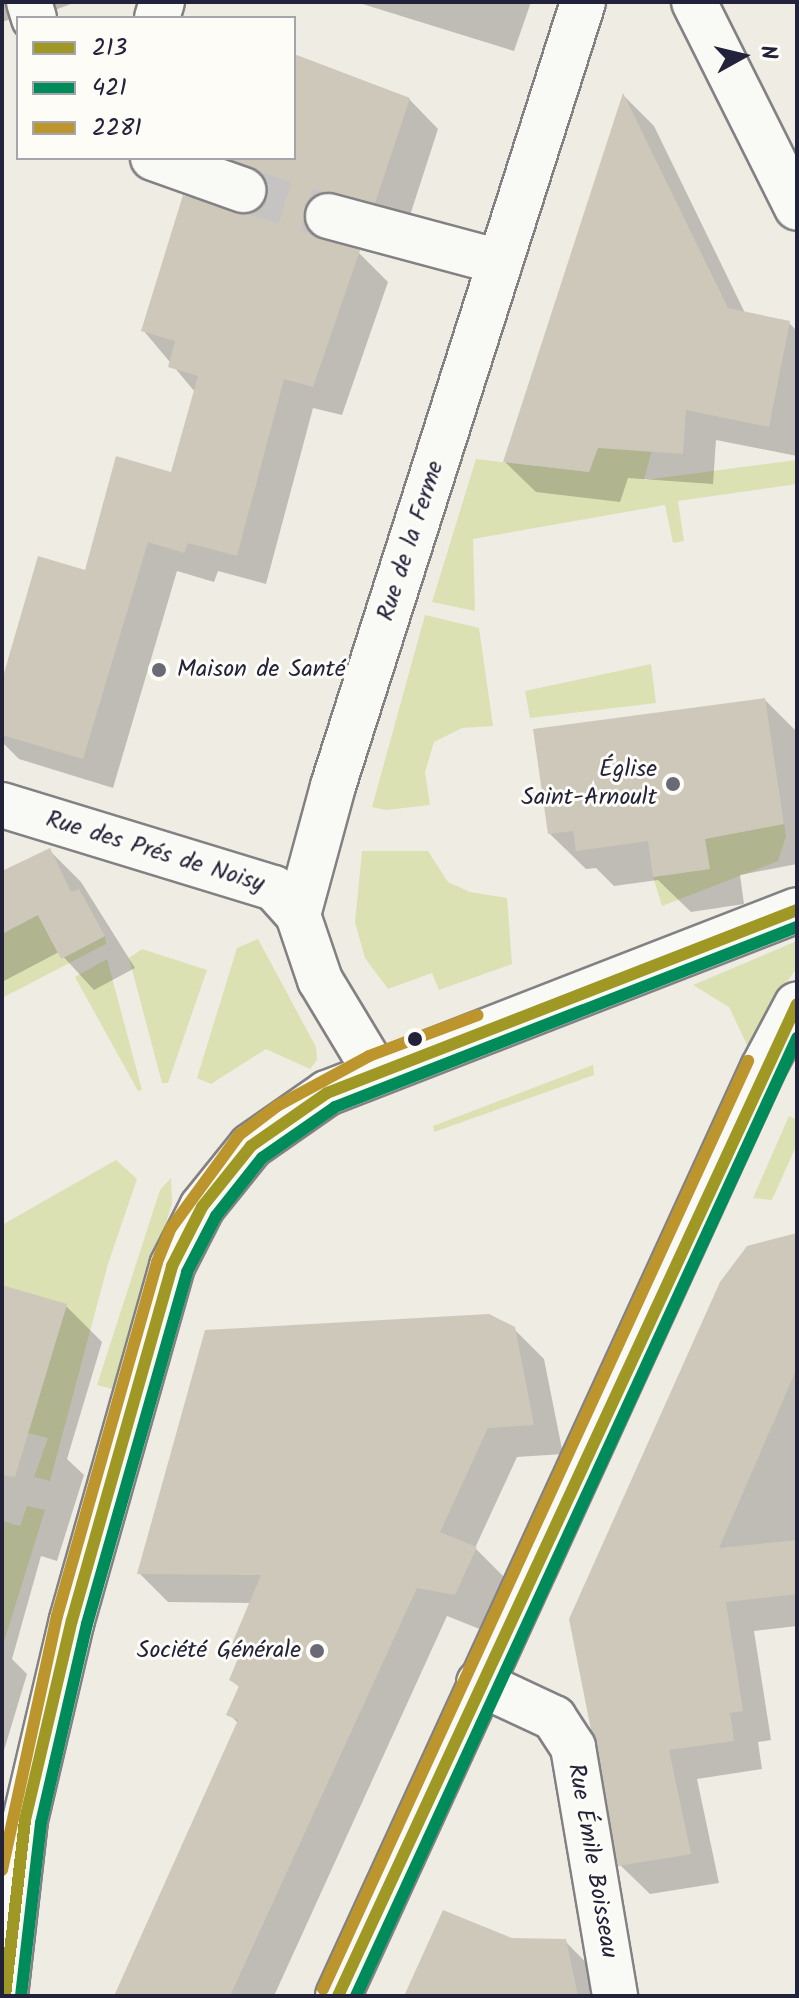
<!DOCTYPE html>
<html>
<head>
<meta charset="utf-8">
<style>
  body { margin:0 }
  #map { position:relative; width:799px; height:1998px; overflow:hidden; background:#efece4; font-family:Kalam,sans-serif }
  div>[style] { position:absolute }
  .green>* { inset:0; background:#dce1b3 }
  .shadow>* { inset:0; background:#0003 }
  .building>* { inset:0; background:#cec8bb }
  .minor-tunnel>* { height:44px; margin-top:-22px; transform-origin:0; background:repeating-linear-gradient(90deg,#c6c4c2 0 44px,transparent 0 66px) }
  .roads { filter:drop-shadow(2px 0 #838183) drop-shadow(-2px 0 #838183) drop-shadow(0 2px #838183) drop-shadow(0 -2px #838183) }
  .minor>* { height:44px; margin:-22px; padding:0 22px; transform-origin:22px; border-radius:22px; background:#f9f9f6 }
  .major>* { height:44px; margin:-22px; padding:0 22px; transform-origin:22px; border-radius:22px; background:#f9f9f6 }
  .bus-1>* { height:12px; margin:-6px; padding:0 6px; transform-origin:6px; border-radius:6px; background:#9f9825 }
  .bus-2>* { height:12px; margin:-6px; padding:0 6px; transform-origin:6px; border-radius:6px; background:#008b5a }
  .bus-3>* { height:12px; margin:-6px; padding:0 6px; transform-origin:6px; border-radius:6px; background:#bc962d }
  .dots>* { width:22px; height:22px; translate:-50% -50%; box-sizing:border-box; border:4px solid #fdfcf7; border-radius:50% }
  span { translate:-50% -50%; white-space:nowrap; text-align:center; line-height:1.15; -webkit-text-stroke:6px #fdfcf7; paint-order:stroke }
  .street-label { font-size:24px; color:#22223b }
  .poi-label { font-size:24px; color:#22223b }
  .left { translate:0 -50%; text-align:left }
  .right { translate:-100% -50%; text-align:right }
  .frame { position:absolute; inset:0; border:4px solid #22223b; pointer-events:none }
  .legend { position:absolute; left:16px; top:16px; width:280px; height:144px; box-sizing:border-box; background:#fdfcf7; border:2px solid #a5a5ac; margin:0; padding:10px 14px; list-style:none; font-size:24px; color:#22223b }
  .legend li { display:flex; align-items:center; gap:16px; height:40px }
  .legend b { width:40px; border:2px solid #a5a5ac }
  .north { position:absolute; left:703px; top:16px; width:80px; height:80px; -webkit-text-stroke:6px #fdfcf7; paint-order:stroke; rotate:82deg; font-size:22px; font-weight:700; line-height:32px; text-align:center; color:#22223b }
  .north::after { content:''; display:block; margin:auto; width:28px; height:36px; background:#22223b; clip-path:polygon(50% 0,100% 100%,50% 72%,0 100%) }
</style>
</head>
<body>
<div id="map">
  <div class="green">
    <i style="clip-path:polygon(683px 330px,644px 480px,797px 460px,797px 484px,678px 501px,684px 541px,679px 542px,673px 543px,665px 505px,473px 539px,475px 611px,432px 602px,476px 459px,589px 472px,606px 423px)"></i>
    <i style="clip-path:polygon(425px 615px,479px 628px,493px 726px,462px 728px,434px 742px,425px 772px,430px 805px,386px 810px,372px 807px)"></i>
    <i style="clip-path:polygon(651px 664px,656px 703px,530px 718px,525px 691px)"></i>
    <i style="clip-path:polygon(783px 817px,786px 836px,778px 861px,662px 906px,653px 877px,709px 869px,705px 839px,775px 825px)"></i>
    <i style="clip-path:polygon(362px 851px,428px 851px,448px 882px,470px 892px,507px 898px,512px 964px,439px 990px,432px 973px,388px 989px,365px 958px,355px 922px)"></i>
    <i style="clip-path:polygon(36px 912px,61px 959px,105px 936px,106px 944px,2px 998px,2px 934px)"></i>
    <i style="clip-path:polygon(258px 939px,316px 1047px,317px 1060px,310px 1069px,266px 1049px,211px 1084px,197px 1078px,237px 948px)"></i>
    <i style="clip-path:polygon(797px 941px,797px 968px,767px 1009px,748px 1047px,729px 1007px,693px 985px)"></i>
    <i style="clip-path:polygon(142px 949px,207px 970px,168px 1083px,162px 1083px,129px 958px)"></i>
    <i style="clip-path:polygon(107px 959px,142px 1090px,138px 1091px,75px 977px)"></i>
    <i style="clip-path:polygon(593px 1065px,594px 1075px,434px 1132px,433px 1126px)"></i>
    <i style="clip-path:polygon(789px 1116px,797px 1120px,797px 1144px,772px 1200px,753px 1198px)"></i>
    <i style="clip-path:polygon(116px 1160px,137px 1179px,108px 1264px,50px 1481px,34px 1477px,48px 1438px,28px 1433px,67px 1305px,2px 1285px,2px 1225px)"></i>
    <i style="clip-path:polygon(171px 1178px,172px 1203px,116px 1390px,97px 1385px,160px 1190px)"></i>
    <i style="clip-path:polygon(27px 1506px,45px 1510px,2px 1648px,2px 1521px,20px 1526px)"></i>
  </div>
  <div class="shadow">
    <i style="clip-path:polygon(2px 2px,76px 2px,34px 18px,28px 13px,2px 22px)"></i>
    <i style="clip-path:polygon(356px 2px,531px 2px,514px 51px)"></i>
    <i style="clip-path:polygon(294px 56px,409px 99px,438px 129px,405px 231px,333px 239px,358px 252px,388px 282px,342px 415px,313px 408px,266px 584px,218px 571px,214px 582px,177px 571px,113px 788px,19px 759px,2px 742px,2px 687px,86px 572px,172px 474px,195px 392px,143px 330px,269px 198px,268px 192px,232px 177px,213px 158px,294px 158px)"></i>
    <i style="clip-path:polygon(624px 96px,654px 126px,745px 313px,789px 323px,797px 331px,797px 456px,716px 440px,713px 484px,628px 478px,620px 502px,536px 492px,505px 462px)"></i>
    <i style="clip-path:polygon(765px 700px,797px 732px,797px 864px,740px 875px,744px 904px,691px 912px,658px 880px,614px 886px,596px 868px,586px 869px,550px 834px)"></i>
    <i style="clip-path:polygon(50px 851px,81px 882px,135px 968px,94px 990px,59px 952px,2px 982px,2px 868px,6px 872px)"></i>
    <i style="clip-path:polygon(797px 1236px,797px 1626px,754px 1631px,771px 1740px,758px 1742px,762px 1769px,697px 1779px,719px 1883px,650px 1894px,620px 1865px)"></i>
    <i style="clip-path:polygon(2px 1287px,66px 1306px,102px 1342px,67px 1459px,84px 1475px,57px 1561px,41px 1556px,12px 1659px,27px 1674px,2px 1757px)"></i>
    <i style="clip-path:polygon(514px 1329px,544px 1359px,563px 1454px,517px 1457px,475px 1548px,505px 1578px,482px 1630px,447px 1616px,274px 1996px,117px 1996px,239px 1724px,229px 1714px,240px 1688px,232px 1680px,242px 1655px,233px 1646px,251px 1603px,168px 1602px,139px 1573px)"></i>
    <i style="clip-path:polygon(512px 1940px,565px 1941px,601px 1978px,605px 1996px,406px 1996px)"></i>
  </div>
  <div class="building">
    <i style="clip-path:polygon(294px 54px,410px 98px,375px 203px,322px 192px,304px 209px,311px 234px,360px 250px,313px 387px,284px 379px,237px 556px,188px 543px,184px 553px,148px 542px,83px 759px,2px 735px,2px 680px,38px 556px,85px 570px,116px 456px,171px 472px,198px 376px,168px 367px,175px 341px,141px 331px,183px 195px,248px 214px,266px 199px,267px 185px,252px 167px,228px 158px,294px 158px)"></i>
    <i style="clip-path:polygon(623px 93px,728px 308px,790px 321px,769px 427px,686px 410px,683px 454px,598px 448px,589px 472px,503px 462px)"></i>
    <i style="clip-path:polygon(765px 698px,784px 824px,705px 839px,710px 869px,653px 877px,648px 841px,576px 851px,573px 831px,548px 834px,533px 729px)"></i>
    <i style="clip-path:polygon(50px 848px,71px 892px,79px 889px,105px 936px,61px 959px,38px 915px,2px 934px,2px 871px)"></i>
    <i style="clip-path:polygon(797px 1233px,797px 1368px,719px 1548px,797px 1540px,797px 1594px,726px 1602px,743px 1711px,730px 1713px,734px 1741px,669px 1750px,691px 1854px,618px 1866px,569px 1619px,720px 1282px,747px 1246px)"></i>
    <i style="clip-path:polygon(2px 1285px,67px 1304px,15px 1477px,2px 1475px)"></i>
    <i style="clip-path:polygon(489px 1314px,515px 1327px,534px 1425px,488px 1428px,440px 1532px,477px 1547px,455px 1595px,417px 1588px,230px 1996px,114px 1996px,238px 1720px,226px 1715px,239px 1686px,229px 1680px,241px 1651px,231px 1646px,261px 1575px,137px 1574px,205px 1330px)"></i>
    <i style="clip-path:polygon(443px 1910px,512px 1938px,566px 1939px,578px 1996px,404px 1996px)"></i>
  </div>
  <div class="minor-tunnel">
    <i style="left:243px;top:190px;width:89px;rotate:17deg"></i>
  </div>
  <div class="roads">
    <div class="minor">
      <i style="left:29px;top:2px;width:17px;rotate:73deg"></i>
      <i style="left:694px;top:2px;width:230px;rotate:63.4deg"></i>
      <i style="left:157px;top:18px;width:17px;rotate:-73deg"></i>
      <i style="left:153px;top:158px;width:96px;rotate:19.6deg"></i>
      <i style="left:328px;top:216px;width:178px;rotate:15deg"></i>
      <i style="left:2px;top:805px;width:284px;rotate:17deg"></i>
      <i style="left:274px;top:888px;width:36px;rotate:48deg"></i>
      <i style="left:298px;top:915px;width:69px;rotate:71.3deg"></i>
      <i style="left:320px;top:980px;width:106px;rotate:58.9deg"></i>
      <i style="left:298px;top:915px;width:134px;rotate:-74.8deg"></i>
      <i style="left:333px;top:786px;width:823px;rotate:-72.31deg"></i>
      <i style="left:479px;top:1683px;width:83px;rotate:25deg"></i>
      <i style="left:554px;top:1718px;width:35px;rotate:57deg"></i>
      <i style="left:573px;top:1747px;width:253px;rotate:80.4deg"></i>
    </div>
    <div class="major">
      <i style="left:5px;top:1996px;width:177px;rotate:-83.5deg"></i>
      <i style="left:25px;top:1820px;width:205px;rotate:-76.8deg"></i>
      <i style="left:72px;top:1620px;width:368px;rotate:-74.2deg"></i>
      <i style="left:172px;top:1266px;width:66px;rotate:-63deg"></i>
      <i style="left:202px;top:1207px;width:78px;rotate:-51.2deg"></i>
      <i style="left:251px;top:1146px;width:93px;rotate:-34.9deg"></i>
      <i style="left:327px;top:1093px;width:504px;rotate:-21.27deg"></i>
      <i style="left:338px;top:1996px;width:1021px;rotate:-65.39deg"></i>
      <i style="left:763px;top:1068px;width:72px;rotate:-62deg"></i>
    </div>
  </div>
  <div class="bus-1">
    <i style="left:5px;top:1996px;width:177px;rotate:-83.5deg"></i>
    <i style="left:25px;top:1820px;width:205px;rotate:-76.8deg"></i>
    <i style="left:72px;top:1620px;width:368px;rotate:-74.2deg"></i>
    <i style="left:172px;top:1266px;width:66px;rotate:-63deg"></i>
    <i style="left:202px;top:1207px;width:78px;rotate:-51.2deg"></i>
    <i style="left:251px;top:1146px;width:93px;rotate:-34.9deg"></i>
    <i style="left:327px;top:1093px;width:504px;rotate:-21.27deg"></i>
    <i style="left:338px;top:1996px;width:1093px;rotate:-65.17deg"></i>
  </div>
  <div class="bus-2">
    <i style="left:21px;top:1996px;width:174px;rotate:-83.4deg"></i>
    <i style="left:41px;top:1823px;width:204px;rotate:-77deg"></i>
    <i style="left:87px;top:1624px;width:366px;rotate:-74.1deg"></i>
    <i style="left:187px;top:1272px;width:63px;rotate:-62.6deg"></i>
    <i style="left:216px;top:1216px;width:74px;rotate:-51.6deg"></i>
    <i style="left:262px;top:1158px;width:89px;rotate:-34.9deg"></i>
    <i style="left:335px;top:1107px;width:496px;rotate:-21.3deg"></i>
    <i style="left:356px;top:1996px;width:1055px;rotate:-65.28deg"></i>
  </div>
  <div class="bus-3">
    <i style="left:2px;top:1870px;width:260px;rotate:-77.8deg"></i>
    <i style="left:57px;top:1616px;width:368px;rotate:-74.2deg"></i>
    <i style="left:157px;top:1262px;width:37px;rotate:-68deg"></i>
    <i style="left:171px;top:1228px;width:115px;rotate:-53.8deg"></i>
    <i style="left:239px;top:1135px;width:48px;rotate:-37.3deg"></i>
    <i style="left:277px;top:1106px;width:105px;rotate:-28.5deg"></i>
    <i style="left:369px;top:1056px;width:116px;rotate:-20.6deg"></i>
    <i style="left:323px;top:1989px;width:1021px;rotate:-65.39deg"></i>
  </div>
  <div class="dots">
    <i style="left:159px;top:670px;background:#6a6976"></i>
    <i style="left:673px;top:784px;background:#6a6976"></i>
    <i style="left:415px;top:1039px;background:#22223b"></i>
    <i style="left:317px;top:1651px;background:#6a6976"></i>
  </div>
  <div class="street-label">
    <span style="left:411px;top:541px;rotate:-72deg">Rue de la Ferme</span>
    <span style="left:155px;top:852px;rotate:17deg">Rue des Prés de Noisy</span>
    <span style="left:592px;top:1861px;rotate:80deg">Rue Émile Boisseau</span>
  </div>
  <div class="poi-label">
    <span class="left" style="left:177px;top:670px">Maison de Santé</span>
    <span class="right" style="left:657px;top:784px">Église<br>Saint-Arnoult</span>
    <span class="right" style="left:301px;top:1651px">Société Générale</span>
  </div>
  <div class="frame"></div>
  <ul class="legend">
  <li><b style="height:10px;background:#9f9825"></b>213</li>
  <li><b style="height:10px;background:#008b5a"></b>421</li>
  <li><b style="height:10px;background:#bc962d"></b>2281</li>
  </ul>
  <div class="north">N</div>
</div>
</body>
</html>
